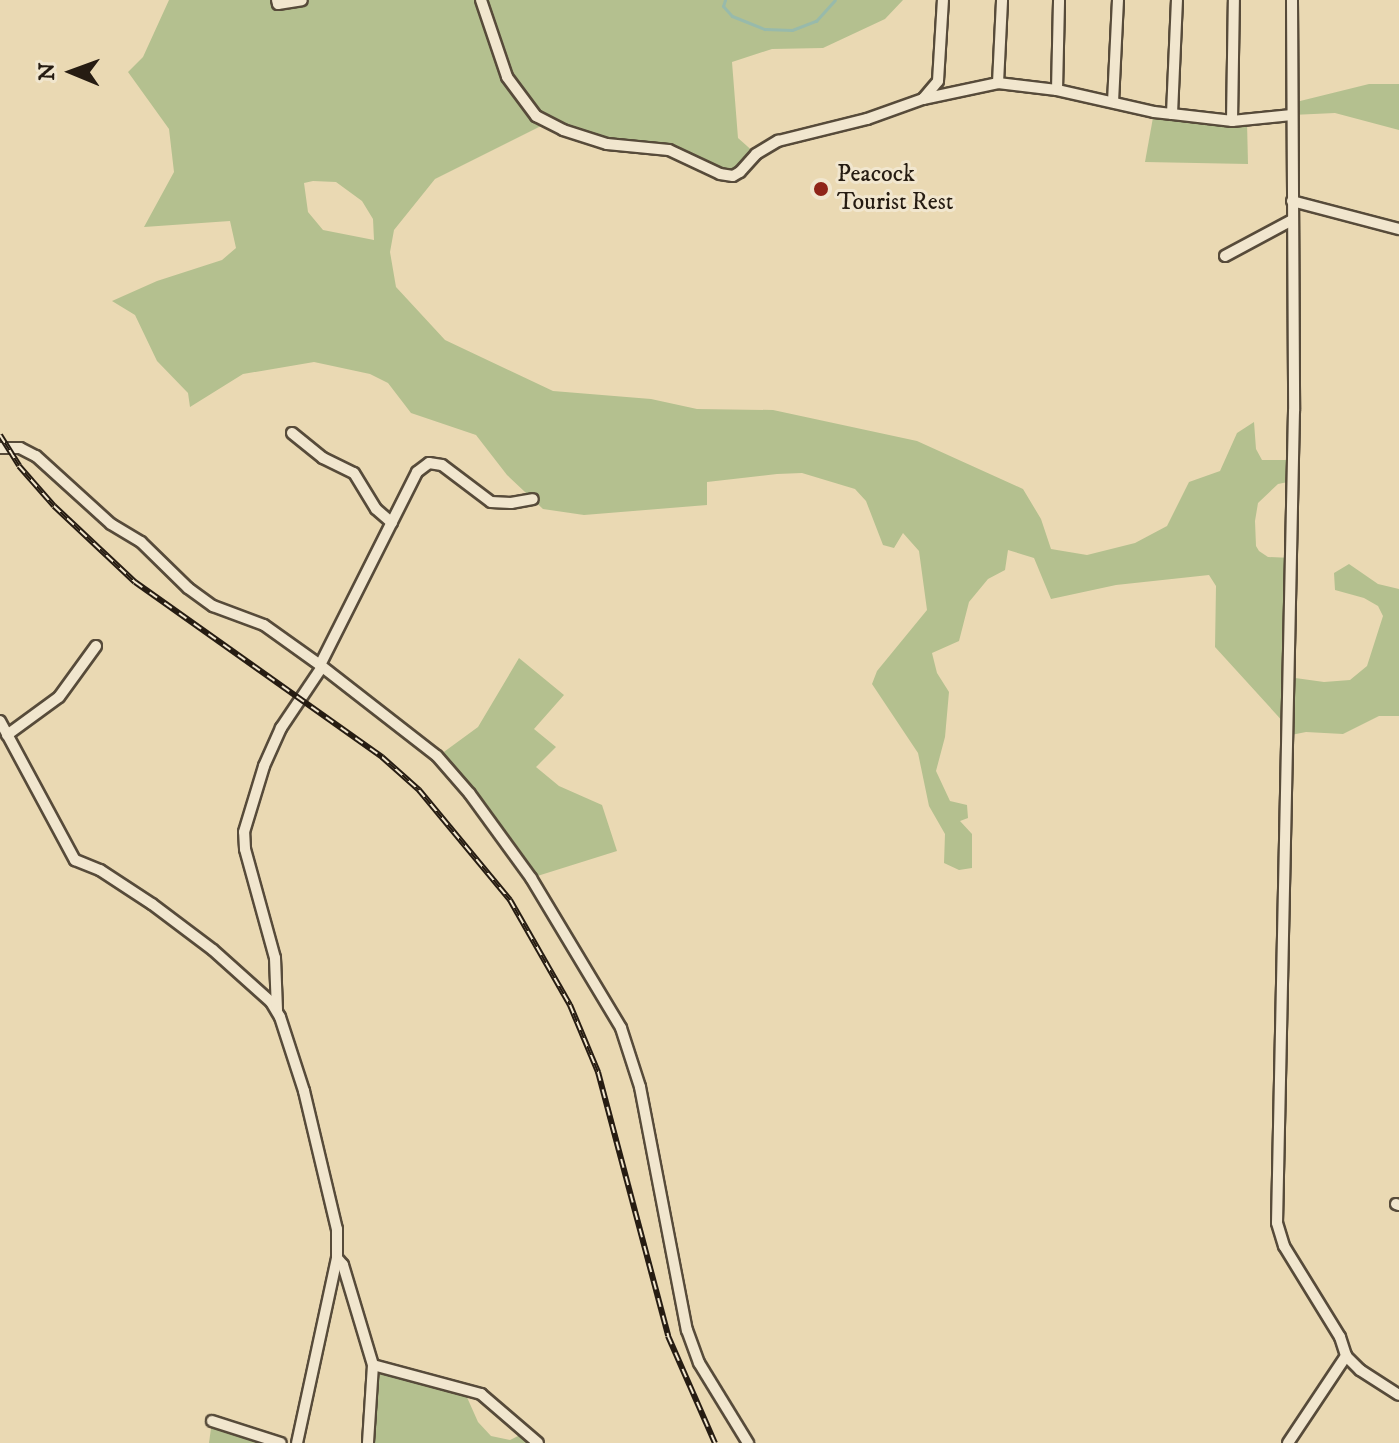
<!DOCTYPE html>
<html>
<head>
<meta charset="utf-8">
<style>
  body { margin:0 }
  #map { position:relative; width:1399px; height:1443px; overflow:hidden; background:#ead9b3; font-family:"IM FELL DW Pica",serif }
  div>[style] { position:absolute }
  .green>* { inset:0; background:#b4c08f }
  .stream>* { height:3px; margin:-1.5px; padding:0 1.5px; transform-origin:1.5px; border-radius:1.5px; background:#98baab }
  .roads { filter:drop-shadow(2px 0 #574b3a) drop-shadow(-2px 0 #574b3a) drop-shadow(0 2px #574b3a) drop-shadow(0 -2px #574b3a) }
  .street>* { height:10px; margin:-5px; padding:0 5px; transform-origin:5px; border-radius:5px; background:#f1e6ce }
  .rail>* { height:6px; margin-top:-3px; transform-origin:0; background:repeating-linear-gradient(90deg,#f1e6ce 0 9px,#261c12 0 18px); box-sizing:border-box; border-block:2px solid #261c12 }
  .dots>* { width:22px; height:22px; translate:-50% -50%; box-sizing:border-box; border:4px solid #f1e6ce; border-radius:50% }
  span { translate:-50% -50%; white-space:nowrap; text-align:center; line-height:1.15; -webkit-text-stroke:6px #f1e6ce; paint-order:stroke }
  .poi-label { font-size:24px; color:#261c12 }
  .left { translate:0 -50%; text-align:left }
  .north { position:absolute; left:32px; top:32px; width:80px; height:80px; -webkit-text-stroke:6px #f1e6ce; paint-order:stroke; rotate:271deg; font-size:22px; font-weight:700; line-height:32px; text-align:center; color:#261c12 }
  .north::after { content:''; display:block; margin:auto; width:28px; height:36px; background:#261c12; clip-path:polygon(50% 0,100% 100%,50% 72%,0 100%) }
</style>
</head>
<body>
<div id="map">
  <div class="green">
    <i style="clip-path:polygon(evenodd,169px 0,903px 0,885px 19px,823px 48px,772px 49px,732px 62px,738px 138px,756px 154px,733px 176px,684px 156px,607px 144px,549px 122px,435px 179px,394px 230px,390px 252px,396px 287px,445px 340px,553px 391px,651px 399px,697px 409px,773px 410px,917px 441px,1023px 489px,1041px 519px,1051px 549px,1087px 555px,1135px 543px,1167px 526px,1189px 482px,1220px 471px,1237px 433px,1254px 422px,1256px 449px,1262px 460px,1293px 460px,1293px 481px,1278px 484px,1258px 503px,1255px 521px,1256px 546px,1259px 551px,1268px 557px,1292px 558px,1288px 677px,1324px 682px,1350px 680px,1367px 666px,1383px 616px,1378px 606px,1364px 598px,1335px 590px,1334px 573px,1349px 564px,1378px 584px,1399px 589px,1399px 716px,1379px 716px,1343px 734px,1306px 732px,1286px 736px,1286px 725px,1215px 647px,1216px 586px,1209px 575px,1116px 585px,1051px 599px,1034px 558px,1008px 550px,1005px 570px,988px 579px,969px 602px,959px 641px,932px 653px,937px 673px,949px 692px,945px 737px,936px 771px,950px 801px,967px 805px,968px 818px,960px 821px,972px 834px,972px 868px,959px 870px,944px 863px,945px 834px,929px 806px,918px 753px,872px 684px,877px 671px,927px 610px,919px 551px,903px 533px,894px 548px,883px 545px,866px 501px,855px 489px,802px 473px,777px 474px,707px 482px,707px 505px,584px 515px,543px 509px,507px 475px,476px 435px,411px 413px,388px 383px,370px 374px,314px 362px,243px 374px,190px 407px,188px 393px,157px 361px,135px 315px,112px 301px,157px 281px,222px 260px,236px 248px,230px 221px,144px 227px,174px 172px,169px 129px,128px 72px,143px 57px,169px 0,313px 181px,336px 182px,362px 201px,373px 219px,374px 240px,323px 230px,308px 212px,304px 183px,313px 181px)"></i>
    <i style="clip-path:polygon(1369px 84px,1399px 84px,1399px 130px,1335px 113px,1292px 115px,1292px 103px)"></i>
    <i style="clip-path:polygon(1154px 112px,1247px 122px,1248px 164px,1145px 162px)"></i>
    <i style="clip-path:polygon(519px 658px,564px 695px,534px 729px,556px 747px,536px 767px,559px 786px,602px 805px,617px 851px,531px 878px,437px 757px,478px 727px)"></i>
    <i style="clip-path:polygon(373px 1365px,462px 1386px,478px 1422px,491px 1436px,510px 1440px,528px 1431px,538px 1443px,368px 1443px)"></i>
    <i style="clip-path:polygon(212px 1421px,281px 1443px,209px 1443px)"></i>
  </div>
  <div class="stream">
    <i style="left:725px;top:0;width:6px;rotate:108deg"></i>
    <i style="left:723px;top:6px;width:13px;rotate:48deg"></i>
    <i style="left:732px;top:16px;width:35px;rotate:22deg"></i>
    <i style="left:765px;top:29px;width:27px;rotate:2deg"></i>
    <i style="left:792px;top:30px;width:26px;rotate:-21deg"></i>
    <i style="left:816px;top:21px;width:28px;rotate:-48deg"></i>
  </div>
  <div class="roads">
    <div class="street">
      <i style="left:277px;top:0;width:4px;rotate:76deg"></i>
      <i style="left:278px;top:4px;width:24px;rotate:-9deg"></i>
      <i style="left:481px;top:0;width:81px;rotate:71.3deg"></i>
      <i style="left:507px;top:77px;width:49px;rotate:53.4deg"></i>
      <i style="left:536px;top:116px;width:30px;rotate:27deg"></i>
      <i style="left:563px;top:130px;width:46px;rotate:17.7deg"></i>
      <i style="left:607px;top:144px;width:62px;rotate:5.5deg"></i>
      <i style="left:669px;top:150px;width:56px;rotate:25.2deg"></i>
      <i style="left:720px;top:174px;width:13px;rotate:9deg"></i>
      <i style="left:733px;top:176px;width:8px;rotate:-30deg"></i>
      <i style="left:740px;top:172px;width:24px;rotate:-48deg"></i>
      <i style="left:756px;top:154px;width:26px;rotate:-31deg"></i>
      <i style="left:778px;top:141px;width:92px;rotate:-13.9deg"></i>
      <i style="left:867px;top:119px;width:59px;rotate:-19.7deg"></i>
      <i style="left:923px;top:99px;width:77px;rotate:-12deg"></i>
      <i style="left:998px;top:83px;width:59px;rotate:6.8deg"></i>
      <i style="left:1057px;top:90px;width:99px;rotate:12.8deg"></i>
      <i style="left:1154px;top:112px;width:79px;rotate:6.6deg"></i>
      <i style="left:1232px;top:121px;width:60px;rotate:-5.7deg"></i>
      <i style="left:1292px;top:0;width:411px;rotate:89.7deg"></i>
      <i style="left:1294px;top:411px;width:812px;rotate:91.2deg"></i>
      <i style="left:1277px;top:1223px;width:24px;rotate:73deg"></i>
      <i style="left:1284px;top:1246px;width:107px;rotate:58.4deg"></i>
      <i style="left:1340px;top:1337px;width:20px;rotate:72deg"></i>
      <i style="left:1346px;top:1356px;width:20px;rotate:45deg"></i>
      <i style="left:1360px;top:1370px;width:46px;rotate:32.7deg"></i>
      <i style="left:998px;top:83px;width:83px;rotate:-87.2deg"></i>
      <i style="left:1057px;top:90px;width:90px;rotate:-88.7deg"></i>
      <i style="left:923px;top:99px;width:23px;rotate:-50deg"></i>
      <i style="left:938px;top:81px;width:81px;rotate:-86.5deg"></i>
      <i style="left:1113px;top:102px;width:102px;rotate:-87.2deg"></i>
      <i style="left:1172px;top:114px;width:114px;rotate:-87.5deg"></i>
      <i style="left:1232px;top:121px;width:121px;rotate:-89.1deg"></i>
      <i style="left:1292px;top:201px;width:111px;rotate:14.7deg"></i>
      <i style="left:1225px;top:256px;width:76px;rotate:-28.2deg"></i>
      <i style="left:292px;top:433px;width:40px;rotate:39deg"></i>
      <i style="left:323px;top:458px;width:34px;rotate:26deg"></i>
      <i style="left:354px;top:473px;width:42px;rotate:58.6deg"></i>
      <i style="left:376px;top:509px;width:21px;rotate:41deg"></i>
      <i style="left:0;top:448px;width:20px"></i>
      <i style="left:20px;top:448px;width:18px;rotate:27deg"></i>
      <i style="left:36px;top:456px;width:101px;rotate:42.2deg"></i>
      <i style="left:111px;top:524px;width:35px;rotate:31deg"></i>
      <i style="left:141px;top:542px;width:66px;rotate:44.4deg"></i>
      <i style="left:188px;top:588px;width:31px;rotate:36deg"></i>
      <i style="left:213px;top:606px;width:54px;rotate:20.4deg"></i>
      <i style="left:264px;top:625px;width:69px;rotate:35.5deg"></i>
      <i style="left:320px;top:665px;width:148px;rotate:37.9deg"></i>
      <i style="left:437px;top:756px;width:50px;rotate:49deg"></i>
      <i style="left:470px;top:794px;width:104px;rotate:54deg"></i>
      <i style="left:531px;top:878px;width:175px;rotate:59deg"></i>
      <i style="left:621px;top:1028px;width:62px;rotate:72.1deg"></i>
      <i style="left:640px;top:1087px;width:248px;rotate:79.1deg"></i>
      <i style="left:687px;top:1330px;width:35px;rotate:70deg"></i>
      <i style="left:699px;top:1363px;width:94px;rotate:58.5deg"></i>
      <i style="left:320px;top:665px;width:216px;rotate:-63.3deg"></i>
      <i style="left:417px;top:472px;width:15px;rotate:-37deg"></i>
      <i style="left:429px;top:463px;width:13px;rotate:9deg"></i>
      <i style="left:442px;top:465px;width:61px;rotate:37.1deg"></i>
      <i style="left:491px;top:502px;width:20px;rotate:3deg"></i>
      <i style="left:511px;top:503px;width:22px;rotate:-10deg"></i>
      <i style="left:0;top:721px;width:158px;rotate:61.7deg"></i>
      <i style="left:75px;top:860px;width:27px;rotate:22deg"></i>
      <i style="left:100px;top:870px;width:62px;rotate:33.2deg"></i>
      <i style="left:152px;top:904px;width:76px;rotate:37deg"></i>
      <i style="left:213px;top:950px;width:78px;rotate:41.9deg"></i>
      <i style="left:271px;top:1002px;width:17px;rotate:59deg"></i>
      <i style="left:280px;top:1017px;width:78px;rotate:72deg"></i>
      <i style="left:304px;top:1091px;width:142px;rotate:76.6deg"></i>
      <i style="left:337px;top:1229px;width:29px;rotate:90deg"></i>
      <i style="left:337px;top:1258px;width:189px;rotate:102.2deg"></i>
      <i style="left:7px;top:735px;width:64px;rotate:-36.2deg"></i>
      <i style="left:59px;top:697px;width:63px;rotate:-54deg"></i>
      <i style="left:277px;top:1010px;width:52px;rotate:-92.2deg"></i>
      <i style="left:275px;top:958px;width:113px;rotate:-105.4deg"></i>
      <i style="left:245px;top:849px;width:17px;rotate:-93deg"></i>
      <i style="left:244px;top:832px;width:69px;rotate:-73.1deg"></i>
      <i style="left:264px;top:766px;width:42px;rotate:-65.9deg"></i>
      <i style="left:281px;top:728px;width:73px;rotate:-56.1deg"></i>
      <i style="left:1396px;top:1204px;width:3px;rotate:18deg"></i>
      <i style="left:337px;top:1258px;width:9px;rotate:49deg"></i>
      <i style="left:343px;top:1265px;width:104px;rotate:73.3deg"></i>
      <i style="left:373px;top:1365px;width:78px;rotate:93.7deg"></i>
      <i style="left:373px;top:1365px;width:112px;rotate:15deg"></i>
      <i style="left:481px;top:1394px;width:75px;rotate:40.7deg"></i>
      <i style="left:212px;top:1421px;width:72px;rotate:17.7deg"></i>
      <i style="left:1288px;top:1443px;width:105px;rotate:-56.3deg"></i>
    </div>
  </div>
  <div class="rail">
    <i style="left:0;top:435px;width:36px;rotate:58deg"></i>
    <i style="left:19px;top:466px;width:53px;rotate:48.8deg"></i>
    <i style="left:54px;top:506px;width:111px;rotate:43.2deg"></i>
    <i style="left:135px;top:582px;width:303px;rotate:35.3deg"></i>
    <i style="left:382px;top:757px;width:50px;rotate:41.7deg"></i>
    <i style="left:419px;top:790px;width:143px;rotate:50.4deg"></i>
    <i style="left:510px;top:900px;width:121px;rotate:60.3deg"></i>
    <i style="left:570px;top:1005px;width:73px;rotate:67.3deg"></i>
    <i style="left:598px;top:1072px;width:273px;rotate:75.1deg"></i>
    <i style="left:668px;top:1336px;width:117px;rotate:66.3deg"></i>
  </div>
  <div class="dots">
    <i style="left:821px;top:189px;background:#8f2418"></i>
  </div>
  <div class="poi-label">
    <span class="left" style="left:837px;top:189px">Peacock<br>Tourist Rest</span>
  </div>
  <div class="north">N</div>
</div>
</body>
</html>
